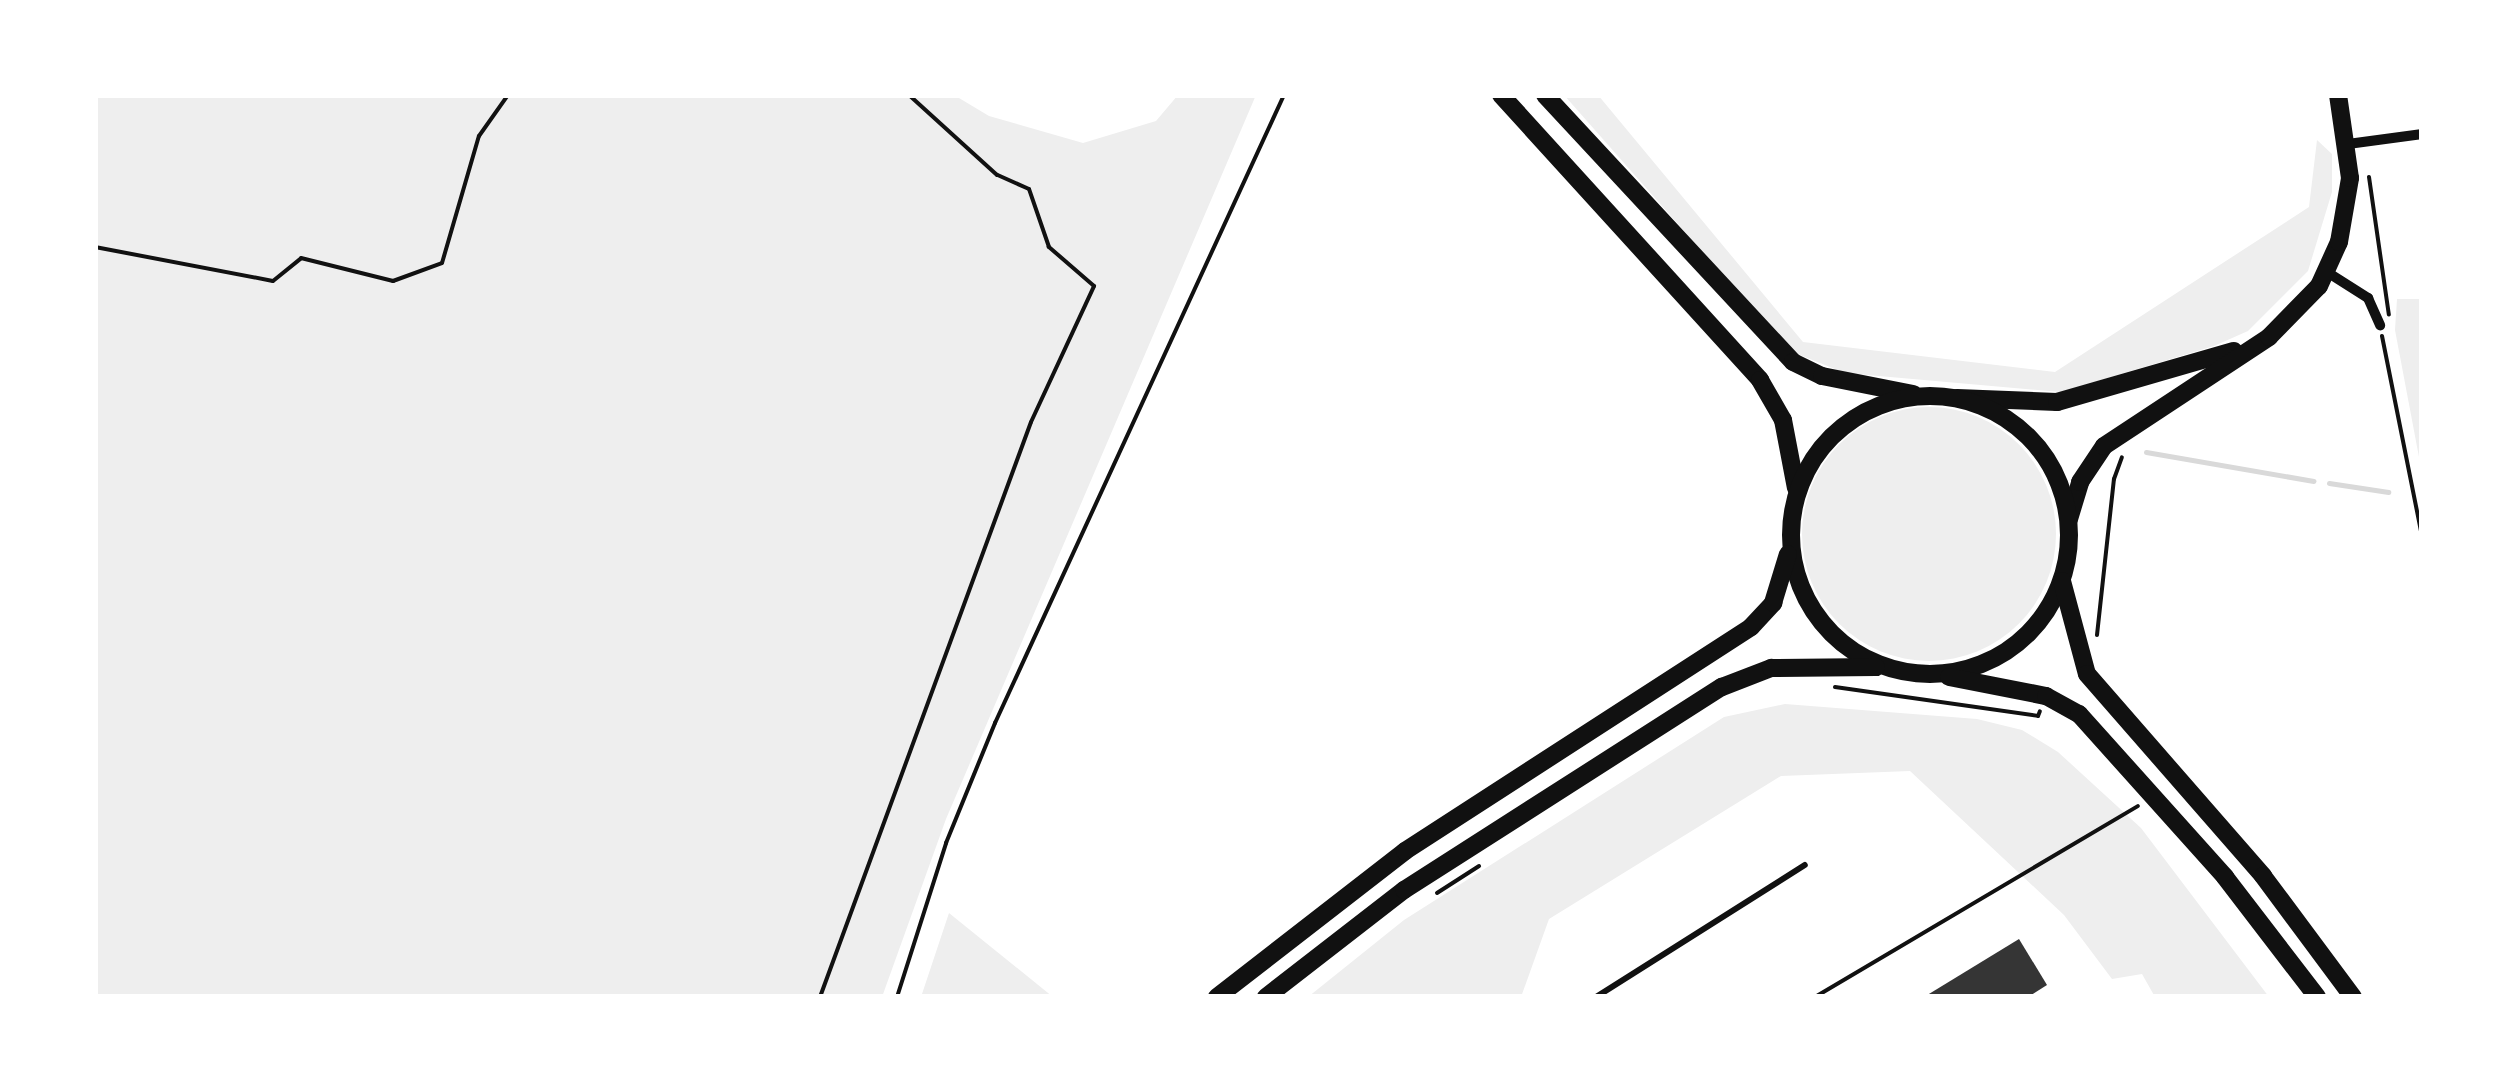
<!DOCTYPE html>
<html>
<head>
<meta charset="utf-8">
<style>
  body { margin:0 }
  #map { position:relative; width:2517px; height:1092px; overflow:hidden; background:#fff; font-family:Barlow,sans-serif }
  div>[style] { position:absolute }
  .green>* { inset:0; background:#eee }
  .round { border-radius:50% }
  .stream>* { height:5px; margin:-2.5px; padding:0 2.5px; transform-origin:2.5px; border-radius:2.5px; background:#d9d9d9 }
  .building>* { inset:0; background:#353535 }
  .path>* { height:4px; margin:-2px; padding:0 2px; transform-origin:2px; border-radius:2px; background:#111 }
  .service>* { height:6px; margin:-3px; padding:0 3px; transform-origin:3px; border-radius:3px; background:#111 }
  .minor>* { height:10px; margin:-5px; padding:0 5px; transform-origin:5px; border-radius:5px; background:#111 }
  .secondary>* { height:18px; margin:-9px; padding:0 9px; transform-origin:9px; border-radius:9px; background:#111 }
  .primary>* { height:18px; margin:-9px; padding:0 9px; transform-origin:9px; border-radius:9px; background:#111 }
  .primary>.ring { margin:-9px; padding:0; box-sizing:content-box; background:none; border:18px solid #111; border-radius:50% }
  span { translate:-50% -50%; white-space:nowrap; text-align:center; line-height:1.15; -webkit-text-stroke:8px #fff; paint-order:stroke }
  .frame { position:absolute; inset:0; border:98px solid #fff; pointer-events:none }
</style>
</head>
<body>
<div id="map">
  <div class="green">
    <i style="clip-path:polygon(95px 95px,954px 95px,989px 116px,1083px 143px,1156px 121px,1178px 95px,1256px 95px,946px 819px,882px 997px,95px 997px)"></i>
    <i style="clip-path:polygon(1564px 95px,1598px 95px,1803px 342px,2055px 372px,2309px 207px,2317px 140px,2332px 154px,2332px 192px,2308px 271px,2248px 331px,2214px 346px,2061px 392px,1845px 373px,1790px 351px)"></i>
    <i style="clip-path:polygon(2397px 299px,2422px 299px,2422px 473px,2395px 330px)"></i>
    <i class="round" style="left:1802px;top:407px;width:254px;height:254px"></i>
    <i style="clip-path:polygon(1785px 704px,1977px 719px,2022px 730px,2058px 752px,2141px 828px,2269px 997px,2155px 997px,2142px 974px,2112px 979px,2064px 915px,1910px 771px,1781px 776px,1549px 919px,1521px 997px,1308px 997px,1404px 920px,1724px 717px)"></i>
    <i style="clip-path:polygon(949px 913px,1053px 997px,921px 997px)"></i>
  </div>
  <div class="stream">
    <i style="left:2146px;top:452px;width:170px;rotate:9.8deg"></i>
    <i style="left:2329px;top:483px;width:60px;rotate:8.7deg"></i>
  </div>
  <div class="building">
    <i style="clip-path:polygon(2019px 939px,2047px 985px,2028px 997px,1924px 997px)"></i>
  </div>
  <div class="path">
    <i style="left:2369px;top:177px;width:139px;rotate:81.8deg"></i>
    <i style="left:95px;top:247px;width:181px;rotate:10.8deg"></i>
    <i style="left:273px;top:281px;width:36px;rotate:-39deg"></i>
    <i style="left:301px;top:258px;width:95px;rotate:14deg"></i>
    <i style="left:393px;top:281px;width:52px;rotate:-20.2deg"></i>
    <i style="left:442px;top:263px;width:132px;rotate:-73.8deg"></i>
    <i style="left:479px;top:136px;width:50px;rotate:-54.7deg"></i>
    <i style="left:2382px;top:336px;width:205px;rotate:78.7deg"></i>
    <i style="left:2097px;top:635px;width:157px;rotate:-83.8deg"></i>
    <i style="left:2114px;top:479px;width:23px;rotate:-70deg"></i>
    <i style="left:1835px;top:687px;width:205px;rotate:8.1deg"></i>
    <i style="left:2038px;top:716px;width:5px;rotate:-68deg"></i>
    <i style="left:1437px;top:893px;width:50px;rotate:-32.7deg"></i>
    <i style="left:820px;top:997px;width:612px;rotate:-69.85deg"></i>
    <i style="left:1031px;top:422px;width:150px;rotate:-65.1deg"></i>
    <i style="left:1094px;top:286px;width:60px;rotate:-139.1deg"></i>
    <i style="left:1049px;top:247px;width:61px;rotate:-109deg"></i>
    <i style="left:1029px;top:189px;width:35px;rotate:-156deg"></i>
    <i style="left:997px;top:175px;width:119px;rotate:-137.7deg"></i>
    <i style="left:897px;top:997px;width:162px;rotate:-72.3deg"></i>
    <i style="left:946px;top:843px;width:130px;rotate:-67.8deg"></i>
    <i style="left:995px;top:723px;width:691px;rotate:-65.29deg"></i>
    <i style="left:1815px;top:997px;width:375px;rotate:-30.6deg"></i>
  </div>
  <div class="service">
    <i style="left:1596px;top:997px;width:247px;rotate:-32.3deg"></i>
    <i style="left:2061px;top:997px;width:27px"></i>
  </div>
  <div class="minor">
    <i style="left:2348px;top:144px;width:75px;rotate:-7.7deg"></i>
    <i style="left:2327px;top:272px;width:49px;rotate:32.4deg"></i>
    <i style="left:2368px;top:298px;width:30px;rotate:66deg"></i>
  </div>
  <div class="secondary">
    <i style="left:1957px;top:398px;width:100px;rotate:2.3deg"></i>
    <i style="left:2057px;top:402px;width:184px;rotate:-16.1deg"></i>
    <i style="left:2069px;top:519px;width:39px;rotate:-73deg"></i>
    <i style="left:2080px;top:482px;width:43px;rotate:-56.3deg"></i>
    <i style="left:2104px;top:446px;width:198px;rotate:-33.4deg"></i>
    <i style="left:2269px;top:337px;width:71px;rotate:-45.6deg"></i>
    <i style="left:2319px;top:286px;width:48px;rotate:-65.6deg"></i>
    <i style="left:2339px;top:242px;width:65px;rotate:-80.2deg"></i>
    <i style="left:2350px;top:178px;width:84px;rotate:-98.2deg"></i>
  </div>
  <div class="primary">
    <i style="left:1501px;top:95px;width:385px;rotate:47.7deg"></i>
    <i style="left:1760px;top:380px;width:46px;rotate:60.1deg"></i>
    <i style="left:1783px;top:420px;width:69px;rotate:79.2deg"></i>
    <i style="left:1545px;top:95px;width:364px;rotate:47.1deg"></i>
    <i style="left:1793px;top:362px;width:32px;rotate:26deg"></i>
    <i style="left:1822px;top:376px;width:93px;rotate:11.2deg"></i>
    <i class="ring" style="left:1791px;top:396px;width:260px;height:260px"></i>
    <i style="left:2062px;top:581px;width:96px;rotate:75deg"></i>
    <i style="left:2087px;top:674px;width:268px;rotate:48.9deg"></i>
    <i style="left:2263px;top:876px;width:151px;rotate:53.4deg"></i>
    <i style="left:1949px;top:677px;width:99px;rotate:11.1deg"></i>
    <i style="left:2046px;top:696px;width:38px;rotate:29deg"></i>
    <i style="left:2079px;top:714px;width:219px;rotate:48.1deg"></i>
    <i style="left:2225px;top:877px;width:151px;rotate:52.5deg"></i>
    <i style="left:1217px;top:997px;width:238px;rotate:-37.8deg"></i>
    <i style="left:1405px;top:851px;width:412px;rotate:-32.9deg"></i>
    <i style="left:1751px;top:627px;width:33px;rotate:-47deg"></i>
    <i style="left:1773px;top:603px;width:51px;rotate:-73deg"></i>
    <i style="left:1266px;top:997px;width:175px;rotate:-37.8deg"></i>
    <i style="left:1404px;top:890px;width:377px;rotate:-32.6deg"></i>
    <i style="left:1722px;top:687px;width:53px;rotate:-21.2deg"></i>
    <i style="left:1771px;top:668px;width:105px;rotate:-0.5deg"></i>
  </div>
  <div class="frame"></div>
</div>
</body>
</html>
